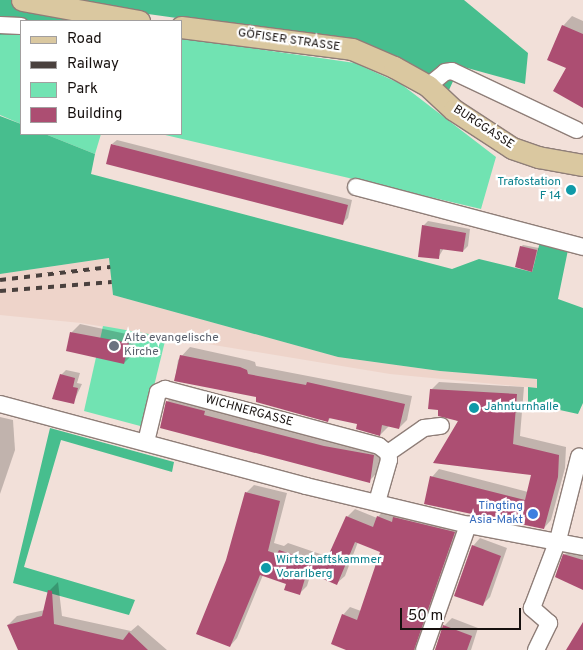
<!DOCTYPE html>
<html>
<head>
<meta charset="utf-8">
<style>
  body { margin:0 }
  #map { position:relative; width:583px; height:650px; overflow:hidden; background:#f2e0d9; font-family:Overpass,sans-serif }
  div>[style] { position:absolute }
  .built>* { inset:0; background:#eed4ca }
  .green>* { inset:0; background:#71e3b2 }
  .forest>* { inset:0; background:#47be8e }
  .shadow>* { inset:0; background:#0003 }
  .building>* { inset:0; background:#ac4e72 }
  .roads { filter:drop-shadow(1px 0 #8f7e78) drop-shadow(-1px 0 #8f7e78) drop-shadow(0 1px #8f7e78) drop-shadow(0 -1px #8f7e78) }
  .minor>* { height:16px; margin:-8px; padding:0 8px; transform-origin:8px; border-radius:8px; background:#fff }
  .major>* { height:21px; margin:-10.5px; padding:0 10.5px; transform-origin:10.5px; border-radius:10.5px; background:#dac8a0 }
  .rail>* { height:4px; margin-top:-2px; transform-origin:0; background:repeating-linear-gradient(90deg,#4a413e 0 6px,transparent 0 12px) }
  .dots>* { width:14px; height:14px; translate:-50% -50%; box-sizing:border-box; border:2px solid #fff; border-radius:50% }
  span { translate:-50% -50%; white-space:nowrap; text-align:center; line-height:1.15; -webkit-text-stroke:4.5px #fff; paint-order:stroke }
  .street-label { font-size:12px; color:#16100e }
  .culture-label { font-size:12px; color:#0d838f }
  .right { translate:-100% -50%; text-align:right }
  .left { translate:0 -50%; text-align:left }
  .worship-label { font-size:12px; color:#5b616d }
  .shop-label { font-size:12px; color:#366cbe }
  .legend { position:absolute; left:20px; top:20px; width:162px; height:115px; box-sizing:border-box; background:#fff; border:1px solid #a29f9f; margin:0; padding:6px 9px; list-style:none; font-size:15px; color:#16100e }
  .legend li { display:flex; align-items:center; gap:10px; height:25px }
  .legend b { width:25px; border:1px solid #a29f9f }
  .scale { position:absolute; left:400px; top:608px; width:121px; height:22px; box-sizing:border-box; border:2px solid #16100e; border-top:0; padding-left:6px; font-size:15px; line-height:18px; white-space:nowrap; color:#16100e; -webkit-text-stroke:4px #fff; paint-order:stroke }
</style>
</head>
<body>
<div id="map">
  <div class="built">
    <i style="clip-path:polygon(110px 258px,113px 295px,338px 357px,440px 371px,537px 379px,537px 388px,390px 374px,81px 323px,0 315px,0 274px)"></i>
  </div>
  <div class="green">
    <i style="clip-path:polygon(21px 34px,21px 124px,0 115px,0 35px)"></i>
    <i style="clip-path:polygon(181px 38px,355px 63px,401px 84px,496px 157px,481px 209px,161px 134px,181px 134px)"></i>
    <i style="clip-path:polygon(45px 134px,101px 134px,95px 154px)"></i>
    <i style="clip-path:polygon(103px 326px,166px 337px,144px 427px,84px 411px)"></i>
  </div>
  <div class="forest">
    <i style="clip-path:polygon(0 0,464px 0,528px 53px,525px 84px,460px 66px,449px 90px,408px 63px,358px 43px,112px 9px,111px 21px,21px 21px,21px 34px,0 35px)"></i>
    <i style="clip-path:polygon(0 116px,21px 124px,21px 134px,45px 134px,95px 154px,91px 174px,452px 269px,479px 259px,532px 272px,540px 242px,568px 250px,558px 299px,583px 308px,583px 403px,578px 414px,528px 403px,528px 387px,537px 388px,537px 379px,440px 371px,338px 357px,113px 295px,109px 258px,0 274px)"></i>
    <i style="clip-path:polygon(50px 428px,174px 462px,172px 472px,61px 440px,24px 567px,135px 600px,129px 615px,13px 583px)"></i>
  </div>
  <div class="shadow">
    <i style="clip-path:polygon(572px 16px,583px 21px,583px 107px,568px 67px,563px 26px)"></i>
    <i style="clip-path:polygon(117px 140px,352px 200px,348px 218px,343px 223px,112px 144px)"></i>
    <i style="clip-path:polygon(428px 221px,470px 229px,468px 246px,463px 251px,444px 248px,438px 258px,423px 226px)"></i>
    <i style="clip-path:polygon(523px 245px,539px 248px,532px 270px,521px 247px)"></i>
    <i style="clip-path:polygon(80px 324px,136px 336px,132px 355px,124px 363px,67px 350px,72px 332px)"></i>
    <i style="clip-path:polygon(190px 347px,249px 360px,255px 362px,256px 366px,412px 396px,407px 420px,399px 428px,389px 426px,380px 435px,358px 423px,331px 417px,328px 421px,258px 396px,175px 380px,178px 360px)"></i>
    <i style="clip-path:polygon(66px 370px,80px 373px,77px 383px,82px 384px,73px 403px,61px 375px)"></i>
    <i style="clip-path:polygon(439px 382px,524px 387px,520px 436px,566px 447px,565px 468px,551px 520px,544px 528px,432px 477px,439px 469px,528px 492px,533px 474px,440px 409px,431px 390px)"></i>
    <i style="clip-path:polygon(178px 391px,385px 445px,380px 470px,369px 481px,167px 402px)"></i>
    <i style="clip-path:polygon(0 417px,13px 420px,15px 450px,0 494px)"></i>
    <i style="clip-path:polygon(254px 485px,287px 493px,274px 543px,284px 546px,288px 543px,329px 557px,347px 517px,355px 509px,377px 518px,385px 509px,462px 525px,427px 650px,349px 650px,343px 615px,350px 607px,361px 611px,382px 551px,358px 542px,345px 576px,337px 583px,311px 573px,307px 586px,299px 594px,288px 583px,263px 575px,237px 638px,230px 646px,227px 561px,247px 492px)"></i>
    <i style="clip-path:polygon(480px 538px,507px 548px,490px 597px,482px 605px,473px 546px)"></i>
    <i style="clip-path:polygon(572px 547px,583px 551px,583px 588px,564px 555px)"></i>
    <i style="clip-path:polygon(58px 582px,62px 616px,131px 631px,138px 625px,167px 650px,19px 650px,8px 625px,17px 616px,45px 610px,49px 591px)"></i>
    <i style="clip-path:polygon(452px 618px,478px 628px,471px 650px,435px 650px,444px 626px)"></i>
  </div>
  <div class="building">
    <i style="clip-path:polygon(562px 25px,583px 34px,583px 108px,553px 91px,566px 68px,547px 60px)"></i>
    <i style="clip-path:polygon(111px 144px,348px 205px,343px 225px,106px 164px)"></i>
    <i style="clip-path:polygon(422px 225px,466px 233px,463px 252px,440px 249px,439px 259px,418px 257px)"></i>
    <i style="clip-path:polygon(520px 246px,537px 250px,532px 272px,515px 267px)"></i>
    <i style="clip-path:polygon(70px 332px,129px 343px,124px 364px,66px 351px)"></i>
    <i style="clip-path:polygon(180px 355px,240px 367px,247px 370px,248px 374px,306px 385px,307px 382px,405px 404px,399px 429px,382px 425px,380px 436px,356px 429px,357px 424px,329px 418px,328px 422px,256px 402px,256px 397px,174px 381px)"></i>
    <i style="clip-path:polygon(60px 374px,75px 378px,73px 387px,78px 388px,74px 404px,52px 399px)"></i>
    <i style="clip-path:polygon(430px 389px,517px 394px,513px 444px,559px 455px,558px 477px,544px 529px,424px 504px,430px 476px,525px 500px,531px 475px,433px 463px,458px 421px,438px 416px,438px 410px,428px 409px)"></i>
    <i style="clip-path:polygon(166px 401px,205px 411px,204px 415px,324px 446px,374px 455px,370px 483px,160px 428px)"></i>
    <i style="clip-path:polygon(245px 492px,280px 501px,268px 551px,277px 554px,279px 550px,324px 565px,346px 516px,373px 527px,377px 516px,392px 522px,393px 517px,455px 532px,414px 650px,346px 650px,331px 644px,342px 614px,357px 620px,380px 552px,355px 542px,337px 585px,307px 572px,300px 595px,284px 590px,286px 584px,260px 575px,230px 647px,196px 634px,226px 560px)"></i>
    <i style="clip-path:polygon(472px 545px,501px 556px,483px 606px,454px 596px)"></i>
    <i style="clip-path:polygon(563px 554px,583px 560px,583px 590px,555px 577px)"></i>
    <i style="clip-path:polygon(48px 590px,52px 591px,54px 624px,123px 640px,129px 632px,148px 650px,18px 650px,7px 625px,42px 616px)"></i>
    <i style="clip-path:polygon(583px 622px,583px 650px,566px 650px)"></i>
    <i style="clip-path:polygon(443px 625px,472px 636px,467px 650px,435px 650px)"></i>
  </div>
  <div class="roads">
    <div class="minor">
      <i style="left:0;top:25px;width:21px;rotate:3deg"></i>
      <i style="left:428px;top:86px;width:22px;rotate:-39deg"></i>
      <i style="left:445px;top:72px;width:7px;rotate:-8deg"></i>
      <i style="left:452px;top:71px;width:138px;rotate:25.3deg"></i>
      <i style="left:356px;top:187px;width:235px;rotate:14.8deg"></i>
      <i style="left:0;top:404px;width:317px;rotate:15deg"></i>
      <i style="left:306px;top:486px;width:167px;rotate:13.5deg"></i>
      <i style="left:468px;top:525px;width:117px;rotate:10.8deg"></i>
      <i style="left:146px;top:442px;width:51px;rotate:-76.5deg"></i>
      <i style="left:158px;top:392px;width:8px;rotate:-23deg"></i>
      <i style="left:165px;top:389px;width:221px;rotate:14.9deg"></i>
      <i style="left:379px;top:446px;width:11px;rotate:38deg"></i>
      <i style="left:388px;top:453px;width:7px;rotate:82deg"></i>
      <i style="left:389px;top:460px;width:44px;rotate:105.9deg"></i>
      <i style="left:388px;top:453px;width:44px;rotate:-34.8deg"></i>
      <i style="left:424px;top:428px;width:17px;rotate:-7deg"></i>
      <i style="left:424px;top:650px;width:133px;rotate:-70.6deg"></i>
      <i style="left:536px;top:650px;width:30px;rotate:-64deg"></i>
      <i style="left:549px;top:623px;width:23px;rotate:-139deg"></i>
      <i style="left:532px;top:608px;width:73px;rotate:-69.1deg"></i>
      <i style="left:558px;top:540px;width:86px;rotate:-75.8deg"></i>
    </div>
    <div class="major">
      <i style="left:22px;top:0;width:119px;rotate:10.2deg"></i>
      <i style="left:181px;top:27px;width:172px;rotate:7.3deg"></i>
      <i style="left:352px;top:49px;width:46px;rotate:23.2deg"></i>
      <i style="left:394px;top:67px;width:39px;rotate:29deg"></i>
      <i style="left:428px;top:86px;width:35px;rotate:43deg"></i>
      <i style="left:454px;top:110px;width:69px;rotate:33.2deg"></i>
      <i style="left:512px;top:148px;width:28px;rotate:19deg"></i>
      <i style="left:538px;top:157px;width:46px;rotate:10.1deg"></i>
    </div>
  </div>
  <div class="rail">
    <i style="left:0;top:280px;width:111px;rotate:-6.7deg"></i>
    <i style="left:0;top:291px;width:112px;rotate:-4.6deg"></i>
  </div>
  <div class="dots">
    <i style="left:571px;top:190px;background:#0f9aa8"></i>
    <i style="left:114px;top:346px;background:#6b7280"></i>
    <i style="left:474px;top:408px;background:#0f9aa8"></i>
    <i style="left:533px;top:514px;background:#3f7fe0"></i>
    <i style="left:266px;top:568px;background:#0f9aa8"></i>
  </div>
  <div class="street-label">
    <span style="left:289px;top:41px;rotate:8deg">GÖFISER STRASSE</span>
    <span style="left:483px;top:128px;rotate:33deg">BURGGASSE</span>
    <span style="left:249px;top:412px;rotate:15deg">WICHNERGASSE</span>
  </div>
  <div class="culture-label">
    <span class="right" style="left:561px;top:190px">Trafostation<br>F 14</span>
    <span class="left" style="left:484px;top:408px">Jahnturnhalle</span>
    <span class="left" style="left:276px;top:568px">Wirtschaftskammer<br>Vorarlberg</span>
  </div>
  <div class="worship-label">
    <span class="left" style="left:124px;top:346px">Alte evangelische<br>Kirche</span>
  </div>
  <div class="shop-label">
    <span class="right" style="left:523px;top:514px">Tingting<br>Asia-Makt</span>
  </div>
  <ul class="legend">
  <li><b style="height:6px;background:#dac8a0"></b>Road</li>
  <li><b style="height:6px;background:#4a413e"></b>Railway</li>
  <li><b style="height:14px;background:#71e3b2"></b>Park</li>
  <li><b style="height:14px;background:#ac4e72"></b>Building</li>
  </ul>
  <div class="scale">50 m</div>
</div>
</body>
</html>
